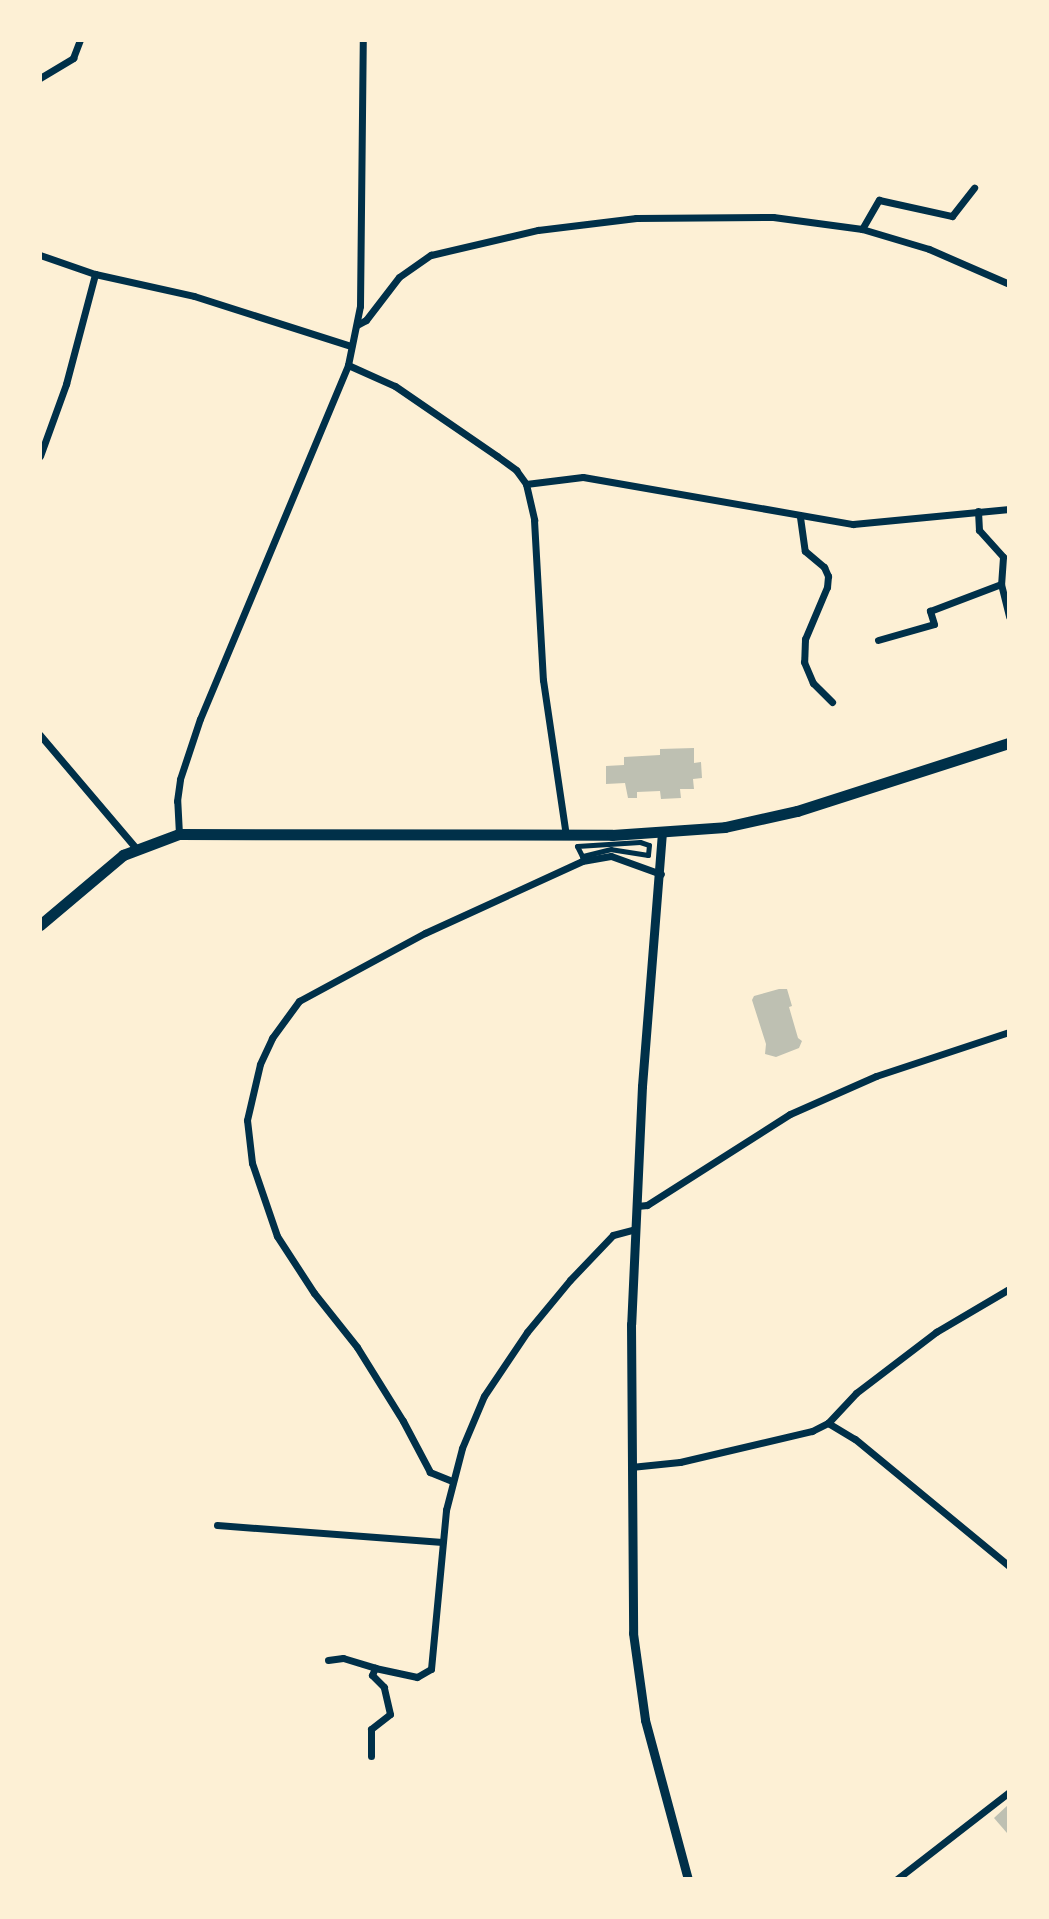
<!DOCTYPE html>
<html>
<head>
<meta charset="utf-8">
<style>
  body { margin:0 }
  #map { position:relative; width:1049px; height:1919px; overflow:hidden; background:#fdf0d5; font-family:"Public Sans",sans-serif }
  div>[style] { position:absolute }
  .building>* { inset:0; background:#bec0b2 }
  .pedestrian>* { height:5px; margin:-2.5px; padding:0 2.5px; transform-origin:2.5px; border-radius:2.5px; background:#003049 }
  .minor>* { height:7px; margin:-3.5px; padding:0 3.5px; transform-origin:3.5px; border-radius:3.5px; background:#003049 }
  .tertiary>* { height:9px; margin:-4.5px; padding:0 4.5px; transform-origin:4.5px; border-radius:4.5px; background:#003049 }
  .trunk>* { height:11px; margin:-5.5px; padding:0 5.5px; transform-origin:5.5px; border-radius:5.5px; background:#003049 }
  span { translate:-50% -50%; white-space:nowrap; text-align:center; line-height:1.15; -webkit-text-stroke:7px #fdf0d5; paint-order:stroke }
  .frame { position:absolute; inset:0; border:42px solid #fdf0d5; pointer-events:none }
</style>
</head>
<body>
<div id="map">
  <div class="building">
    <i style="clip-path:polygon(694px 748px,694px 763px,701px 762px,702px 778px,693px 779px,694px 789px,680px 789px,681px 798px,661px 799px,660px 791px,637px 792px,637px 798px,628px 798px,625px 783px,606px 784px,606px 766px,624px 765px,624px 757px,660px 755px,660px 749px)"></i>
    <i style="clip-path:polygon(779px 989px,787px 989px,792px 1006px,789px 1007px,798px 1038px,802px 1041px,799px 1048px,776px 1057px,765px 1054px,766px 1044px,752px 1000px,754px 996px)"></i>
    <i style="clip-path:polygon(1009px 1804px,1009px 1831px,1007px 1833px,994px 1818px)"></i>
  </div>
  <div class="pedestrian">
    <i style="left:640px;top:842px;width:9px;rotate:18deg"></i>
    <i style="left:649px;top:845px;width:10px;rotate:96deg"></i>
    <i style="left:648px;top:855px;width:37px;rotate:-171deg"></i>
    <i style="left:611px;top:849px;width:30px;rotate:166deg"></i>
    <i style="left:582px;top:856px;width:11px;rotate:-117deg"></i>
    <i style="left:577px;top:846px;width:63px;rotate:-3.6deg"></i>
  </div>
  <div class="minor">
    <i style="left:40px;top:78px;width:39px;rotate:-31deg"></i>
    <i style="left:73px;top:58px;width:19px;rotate:-69deg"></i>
    <i style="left:862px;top:229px;width:34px;rotate:-60deg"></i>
    <i style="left:879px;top:200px;width:75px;rotate:12.4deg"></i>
    <i style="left:952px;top:216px;width:36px;rotate:-52deg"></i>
    <i style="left:40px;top:255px;width:58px;rotate:19.1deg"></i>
    <i style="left:95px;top:274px;width:101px;rotate:12.5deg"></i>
    <i style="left:194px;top:296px;width:165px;rotate:17.7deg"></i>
    <i style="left:357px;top:325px;width:10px;rotate:-29deg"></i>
    <i style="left:366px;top:320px;width:54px;rotate:-52.5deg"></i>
    <i style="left:399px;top:277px;width:39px;rotate:-35deg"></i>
    <i style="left:431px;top:255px;width:110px;rotate:-13.2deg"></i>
    <i style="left:538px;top:230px;width:99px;rotate:-7deg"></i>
    <i style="left:636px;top:218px;width:137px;rotate:-0.4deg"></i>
    <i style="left:773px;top:217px;width:90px;rotate:7.7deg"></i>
    <i style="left:862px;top:229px;width:70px;rotate:16.6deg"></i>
    <i style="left:929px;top:249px;width:87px;rotate:23.6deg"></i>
    <i style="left:348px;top:365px;width:51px;rotate:24.1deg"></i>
    <i style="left:395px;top:386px;width:124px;rotate:34.5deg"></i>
    <i style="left:497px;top:456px;width:24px;rotate:36deg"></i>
    <i style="left:516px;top:470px;width:17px;rotate:54deg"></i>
    <i style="left:526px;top:484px;width:37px;rotate:77deg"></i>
    <i style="left:534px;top:520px;width:160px;rotate:86.8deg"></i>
    <i style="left:543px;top:680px;width:157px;rotate:81.6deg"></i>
    <i style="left:40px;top:456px;width:77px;rotate:-70.1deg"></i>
    <i style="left:66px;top:384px;width:114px;rotate:-75.2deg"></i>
    <i style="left:526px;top:484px;width:57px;rotate:-7deg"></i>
    <i style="left:583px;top:477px;width:274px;rotate:9.9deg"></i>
    <i style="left:853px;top:524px;width:157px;rotate:-5.5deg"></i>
    <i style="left:978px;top:511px;width:19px;rotate:87deg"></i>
    <i style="left:979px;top:530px;width:36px;rotate:48deg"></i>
    <i style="left:1003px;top:557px;width:27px;rotate:94deg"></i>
    <i style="left:1001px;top:584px;width:34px;rotate:76deg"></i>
    <i style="left:800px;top:517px;width:34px;rotate:82deg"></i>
    <i style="left:805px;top:551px;width:25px;rotate:40deg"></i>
    <i style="left:824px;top:567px;width:10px;rotate:66deg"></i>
    <i style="left:828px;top:576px;width:11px;rotate:95deg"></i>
    <i style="left:827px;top:587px;width:56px;rotate:112.9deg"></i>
    <i style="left:805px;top:639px;width:23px;rotate:92deg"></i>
    <i style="left:804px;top:662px;width:23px;rotate:67deg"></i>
    <i style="left:813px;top:683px;width:27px;rotate:45deg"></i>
    <i style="left:878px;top:640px;width:58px;rotate:-15.9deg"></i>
    <i style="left:934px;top:624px;width:14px;rotate:-107deg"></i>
    <i style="left:930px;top:611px;width:76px;rotate:-20.8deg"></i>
    <i style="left:40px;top:735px;width:148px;rotate:49.7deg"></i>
    <i style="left:179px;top:834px;width:33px;rotate:-93deg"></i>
    <i style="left:177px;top:801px;width:22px;rotate:-82deg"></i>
    <i style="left:180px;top:779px;width:63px;rotate:-71.6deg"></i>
    <i style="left:200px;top:719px;width:384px;rotate:-67.3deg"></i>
    <i style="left:348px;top:365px;width:60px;rotate:-78.5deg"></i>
    <i style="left:360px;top:306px;width:266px;rotate:-89.4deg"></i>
    <i style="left:637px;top:1206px;width:10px;rotate:-6deg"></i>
    <i style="left:647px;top:1205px;width:169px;rotate:-32.5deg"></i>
    <i style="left:790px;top:1114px;width:94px;rotate:-23.8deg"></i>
    <i style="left:876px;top:1076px;width:140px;rotate:-18.3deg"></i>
    <i style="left:828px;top:1423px;width:31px;rotate:31deg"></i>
    <i style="left:855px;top:1439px;width:200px;rotate:39.5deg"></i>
    <i style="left:631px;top:1467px;width:49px;rotate:-5.8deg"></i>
    <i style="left:680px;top:1462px;width:136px;rotate:-13.2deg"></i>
    <i style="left:812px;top:1431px;width:18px;rotate:-27deg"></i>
    <i style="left:828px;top:1423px;width:41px;rotate:-47deg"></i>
    <i style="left:856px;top:1393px;width:101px;rotate:-37.3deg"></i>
    <i style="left:936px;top:1332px;width:85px;rotate:-30.5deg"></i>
    <i style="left:452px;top:1481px;width:24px;rotate:-158deg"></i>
    <i style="left:430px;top:1472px;width:58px;rotate:-117.9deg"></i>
    <i style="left:403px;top:1421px;width:87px;rotate:-121.9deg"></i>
    <i style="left:357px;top:1347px;width:69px;rotate:-128.5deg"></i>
    <i style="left:314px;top:1293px;width:68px;rotate:-123deg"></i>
    <i style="left:277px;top:1236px;width:77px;rotate:-108.9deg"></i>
    <i style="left:252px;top:1163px;width:43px;rotate:-96.6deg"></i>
    <i style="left:247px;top:1120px;width:57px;rotate:-76.9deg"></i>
    <i style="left:260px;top:1064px;width:29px;rotate:-65deg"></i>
    <i style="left:272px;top:1038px;width:46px;rotate:-53.9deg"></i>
    <i style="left:299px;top:1001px;width:143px;rotate:-28.4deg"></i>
    <i style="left:425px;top:933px;width:173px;rotate:-24.6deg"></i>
    <i style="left:582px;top:861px;width:29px;rotate:-10deg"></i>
    <i style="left:611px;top:856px;width:53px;rotate:19.8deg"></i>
    <i style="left:217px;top:1525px;width:226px;rotate:4.3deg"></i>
    <i style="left:328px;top:1660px;width:15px;rotate:-8deg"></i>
    <i style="left:343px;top:1658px;width:34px;rotate:17deg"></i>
    <i style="left:371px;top:1756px;width:27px;rotate:-90deg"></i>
    <i style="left:371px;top:1729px;width:24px;rotate:-38deg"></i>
    <i style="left:390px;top:1714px;width:28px;rotate:-103deg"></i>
    <i style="left:384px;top:1687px;width:17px;rotate:-135deg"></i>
    <i style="left:372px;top:1675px;width:8px;rotate:-67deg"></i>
    <i style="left:375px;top:1668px;width:43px;rotate:12.1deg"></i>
    <i style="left:417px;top:1677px;width:16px;rotate:-30deg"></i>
    <i style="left:431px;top:1669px;width:160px;rotate:-84.6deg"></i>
    <i style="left:446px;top:1510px;width:64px;rotate:-75.5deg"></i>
    <i style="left:462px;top:1448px;width:56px;rotate:-67.1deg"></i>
    <i style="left:484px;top:1396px;width:77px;rotate:-56.1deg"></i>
    <i style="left:527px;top:1332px;width:67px;rotate:-50.4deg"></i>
    <i style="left:570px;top:1280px;width:62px;rotate:-46.3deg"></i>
    <i style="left:613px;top:1235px;width:23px;rotate:-15deg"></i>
    <i style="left:897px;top:1879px;width:142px;rotate:-37.8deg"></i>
  </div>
  <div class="tertiary">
    <i style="left:662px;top:832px;width:255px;rotate:94.5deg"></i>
    <i style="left:642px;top:1086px;width:238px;rotate:92.6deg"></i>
    <i style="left:631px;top:1324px;width:309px;rotate:89.6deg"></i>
    <i style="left:633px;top:1633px;width:88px;rotate:82.1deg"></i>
    <i style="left:645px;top:1720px;width:165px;rotate:74.9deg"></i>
  </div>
  <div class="trunk">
    <i style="left:40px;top:925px;width:109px;rotate:-40.1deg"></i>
    <i style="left:123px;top:855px;width:60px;rotate:-20.6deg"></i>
    <i style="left:179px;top:834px;width:433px;rotate:0.1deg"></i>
    <i style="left:612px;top:835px;width:113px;rotate:-4deg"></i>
    <i style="left:725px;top:827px;width:74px;rotate:-12.5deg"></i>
    <i style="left:797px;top:811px;width:223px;rotate:-17.8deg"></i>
  </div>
  <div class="frame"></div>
</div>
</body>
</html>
